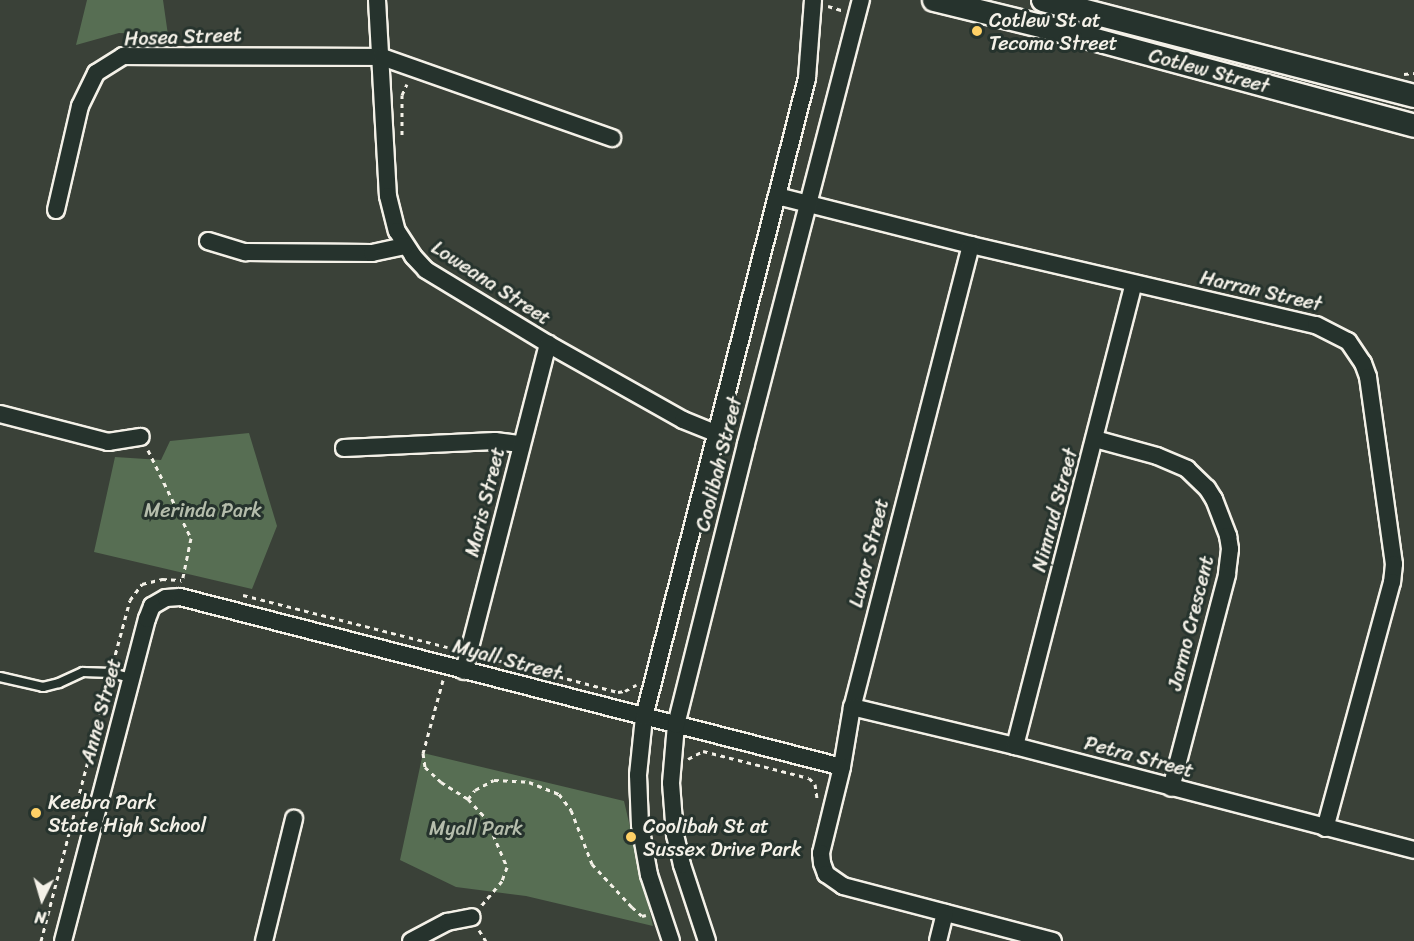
<!DOCTYPE html>
<html>
<head>
<meta charset="utf-8">
<style>
  body { margin:0 }
  #map { position:relative; width:1414px; height:941px; overflow:hidden; background:#3a4138; font-family:Sriracha,sans-serif }
  div>[style] { position:absolute }
  .green>* { inset:0; background:#576e53 }
  .path>* { height:3px; margin-top:-1.5px; transform-origin:0; background:repeating-linear-gradient(90deg,#f4f1e8 0 4.5px,transparent 0 9px) }
  .roads { filter:drop-shadow(2px 0 #f4f1e8) drop-shadow(-2px 0 #f4f1e8) drop-shadow(0 2px #f4f1e8) drop-shadow(0 -2px #f4f1e8) }
  .service>* { height:8px; margin:-4px; padding:0 4px; transform-origin:4px; border-radius:4px; background:#26332d }
  .minor>* { height:16px; margin:-8px; padding:0 8px; transform-origin:8px; border-radius:8px; background:#26332d }
  .secondary>* { height:22px; margin:-11px; padding:0 11px; transform-origin:11px; border-radius:11px; background:#26332d }
  .dots>* { width:16px; height:16px; translate:-50% -50%; box-sizing:border-box; border:3px solid #26332d; border-radius:50% }
  span { translate:-50% -50%; white-space:nowrap; text-align:center; line-height:1.15; -webkit-text-stroke:6px #26332d; paint-order:stroke }
  .poi-label { font-size:20px; color:#f4f1e8 }
  .left { translate:0 -50%; text-align:left }
  .street-label { font-size:20px; color:#f4f1e8 }
  .park-label { font-size:20px; color:#b5bdac }
  .north { position:absolute; left:12px; top:869px; width:60px; height:60px; -webkit-text-stroke:4px #26332d; paint-order:stroke; rotate:185deg; font-size:16px; font-weight:700; line-height:24px; text-align:center; color:#f4f1e8 }
  .north::after { content:''; display:block; margin:auto; width:21px; height:27px; background:#f4f1e8; clip-path:polygon(50% 0,100% 100%,50% 72%,0 100%) }
</style>
</head>
<body>
<div id="map">
  <div class="green">
    <i style="clip-path:polygon(87px 0,163px 0,168px 35px,119px 33px,76px 45px)"></i>
    <i style="clip-path:polygon(249px 433px,277px 526px,252px 589px,94px 552px,115px 457px,161px 460px,170px 441px)"></i>
    <i style="clip-path:polygon(423px 753px,624px 801px,653px 926px,526px 896px,456px 887px,400px 860px)"></i>
  </div>
  <div class="path">
    <i style="left:828px;top:6px;width:17px;rotate:17deg"></i>
    <i style="left:1404px;top:74px;width:10px;rotate:-6deg"></i>
    <i style="left:402px;top:135px;width:40px;rotate:-90deg"></i>
    <i style="left:402px;top:95px;width:12px;rotate:-66deg"></i>
    <i style="left:148px;top:450px;width:98px;rotate:64deg"></i>
    <i style="left:191px;top:538px;width:45px;rotate:101.6deg"></i>
    <i style="left:243px;top:595px;width:211px;rotate:14.3deg"></i>
    <i style="left:489px;top:658px;width:133px;rotate:14.8deg"></i>
    <i style="left:618px;top:692px;width:7px;rotate:-8deg"></i>
    <i style="left:625px;top:691px;width:13px;rotate:-29deg"></i>
    <i style="left:113px;top:663px;width:65px;rotate:-74.9deg"></i>
    <i style="left:130px;top:600px;width:20px;rotate:-53deg"></i>
    <i style="left:142px;top:584px;width:21px;rotate:-14deg"></i>
    <i style="left:162px;top:579px;width:19px;rotate:3deg"></i>
    <i style="left:443px;top:680px;width:76px;rotate:105.3deg"></i>
    <i style="left:423px;top:753px;width:14px;rotate:82deg"></i>
    <i style="left:425px;top:767px;width:22px;rotate:43deg"></i>
    <i style="left:441px;top:782px;width:32px;rotate:32deg"></i>
    <i style="left:468px;top:799px;width:26px;rotate:47deg"></i>
    <i style="left:486px;top:818px;width:53px;rotate:66.8deg"></i>
    <i style="left:507px;top:867px;width:15px;rotate:110deg"></i>
    <i style="left:502px;top:881px;width:34px;rotate:130deg"></i>
    <i style="left:688px;top:759px;width:17px;rotate:-28deg"></i>
    <i style="left:703px;top:751px;width:109px;rotate:14.3deg"></i>
    <i style="left:809px;top:778px;width:8px;rotate:45deg"></i>
    <i style="left:815px;top:784px;width:14px;rotate:82deg"></i>
    <i style="left:468px;top:799px;width:11px;rotate:-52deg"></i>
    <i style="left:475px;top:790px;width:21px;rotate:-28deg"></i>
    <i style="left:494px;top:780px;width:35px;rotate:3deg"></i>
    <i style="left:529px;top:782px;width:32px;rotate:22deg"></i>
    <i style="left:559px;top:794px;width:20px;rotate:53deg"></i>
    <i style="left:571px;top:810px;width:58px;rotate:68.7deg"></i>
    <i style="left:592px;top:864px;width:59px;rotate:47.1deg"></i>
    <i style="left:632px;top:907px;width:13px;rotate:42deg"></i>
    <i style="left:642px;top:916px;width:4px;rotate:-14deg"></i>
    <i style="left:479px;top:930px;width:13px;rotate:58deg"></i>
    <i style="left:41px;top:941px;width:266px;rotate:-75.4deg"></i>
  </div>
  <div class="roads">
    <div class="service">
      <i style="left:0;top:677px;width:44px;rotate:13.1deg"></i>
      <i style="left:43px;top:687px;width:16px;rotate:-14deg"></i>
      <i style="left:59px;top:683px;width:26px;rotate:-25deg"></i>
      <i style="left:83px;top:672px;width:28px;rotate:2deg"></i>
      <i style="left:111px;top:673px;width:21px;rotate:14deg"></i>
    </div>
    <div class="minor">
      <i style="left:377px;top:0;width:196px;rotate:86.8deg"></i>
      <i style="left:388px;top:196px;width:36px;rotate:76deg"></i>
      <i style="left:397px;top:231px;width:30px;rotate:57deg"></i>
      <i style="left:413px;top:256px;width:19px;rotate:47deg"></i>
      <i style="left:426px;top:270px;width:143px;rotate:31.2deg"></i>
      <i style="left:548px;top:344px;width:155px;rotate:29.4deg"></i>
      <i style="left:683px;top:420px;width:35px;rotate:22deg"></i>
      <i style="left:777px;top:196px;width:200px;rotate:14.2deg"></i>
      <i style="left:971px;top:245px;width:354px;rotate:13.1deg"></i>
      <i style="left:1316px;top:325px;width:36px;rotate:27deg"></i>
      <i style="left:1348px;top:341px;width:27px;rotate:56deg"></i>
      <i style="left:1363px;top:363px;width:15px;rotate:70deg"></i>
      <i style="left:1368px;top:377px;width:189px;rotate:82.1deg"></i>
      <i style="left:1394px;top:564px;width:18px;rotate:96deg"></i>
      <i style="left:1392px;top:582px;width:255px;rotate:105.2deg"></i>
      <i style="left:56px;top:210px;width:107px;rotate:-77deg"></i>
      <i style="left:80px;top:106px;width:37px;rotate:-64deg"></i>
      <i style="left:96px;top:73px;width:32px;rotate:-32deg"></i>
      <i style="left:123px;top:56px;width:259px;rotate:0.2deg"></i>
      <i style="left:382px;top:57px;width:244px;rotate:19.4deg"></i>
      <i style="left:208px;top:241px;width:39px;rotate:17deg"></i>
      <i style="left:245px;top:252px;width:127px;rotate:0.5deg"></i>
      <i style="left:372px;top:253px;width:34px;rotate:-12deg"></i>
      <i style="left:971px;top:245px;width:477px;rotate:104.4deg"></i>
      <i style="left:852px;top:707px;width:61px;rotate:99.5deg"></i>
      <i style="left:842px;top:767px;width:89px;rotate:103.7deg"></i>
      <i style="left:821px;top:853px;width:10px;rotate:84deg"></i>
      <i style="left:822px;top:863px;width:12px;rotate:70deg"></i>
      <i style="left:826px;top:874px;width:21px;rotate:35deg"></i>
      <i style="left:843px;top:886px;width:217px;rotate:14.7deg"></i>
      <i style="left:0;top:414px;width:112px;rotate:14.5deg"></i>
      <i style="left:108px;top:442px;width:33px;rotate:-9deg"></i>
      <i style="left:1095px;top:439px;width:64px;rotate:15.3deg"></i>
      <i style="left:1157px;top:456px;width:33px;rotate:23deg"></i>
      <i style="left:1187px;top:469px;width:28px;rotate:44deg"></i>
      <i style="left:1207px;top:488px;width:13px;rotate:58deg"></i>
      <i style="left:1214px;top:499px;width:40px;rotate:69deg"></i>
      <i style="left:1228px;top:536px;width:13px;rotate:81deg"></i>
      <i style="left:1230px;top:549px;width:26px;rotate:97deg"></i>
      <i style="left:1227px;top:575px;width:220px;rotate:104.7deg"></i>
      <i style="left:344px;top:448px;width:151px;rotate:-2.7deg"></i>
      <i style="left:495px;top:441px;width:26px;rotate:7deg"></i>
      <i style="left:464px;top:671px;width:338px;rotate:-75.6deg"></i>
      <i style="left:852px;top:707px;width:168px;rotate:13.5deg"></i>
      <i style="left:1015px;top:746px;width:412px;rotate:14.6deg"></i>
      <i style="left:1015px;top:746px;width:477px;rotate:-75.6deg"></i>
      <i style="left:63px;top:941px;width:333px;rotate:-75.4deg"></i>
      <i style="left:147px;top:619px;width:14px;rotate:-69deg"></i>
      <i style="left:152px;top:606px;width:16px;rotate:-30deg"></i>
      <i style="left:166px;top:598px;width:14px;rotate:-4deg"></i>
      <i style="left:180px;top:597px;width:683px;rotate:14.4deg"></i>
      <i style="left:264px;top:941px;width:126px;rotate:-76.2deg"></i>
      <i style="left:411px;top:941px;width:41px;rotate:-27.8deg"></i>
      <i style="left:447px;top:922px;width:25px;rotate:-11deg"></i>
      <i style="left:671px;top:941px;width:70px;rotate:-108.4deg"></i>
      <i style="left:649px;top:875px;width:51px;rotate:-100.2deg"></i>
      <i style="left:640px;top:825px;width:50px;rotate:-92.3deg"></i>
      <i style="left:638px;top:775px;width:58px;rotate:-84.1deg"></i>
      <i style="left:644px;top:717px;width:659px;rotate:-75.69deg"></i>
      <i style="left:807px;top:78px;width:78px;rotate:-85.6deg"></i>
      <i style="left:707px;top:941px;width:80px;rotate:-108.2deg"></i>
      <i style="left:682px;top:865px;width:31px;rotate:-103deg"></i>
      <i style="left:675px;top:835px;width:52px;rotate:-94.4deg"></i>
      <i style="left:671px;top:783px;width:58px;rotate:-85.1deg"></i>
      <i style="left:676px;top:725px;width:290px;rotate:-76deg"></i>
      <i style="left:746px;top:444px;width:459px;rotate:-75.5deg"></i>
      <i style="left:938px;top:941px;width:29px;rotate:-76deg"></i>
    </div>
    <div class="secondary">
      <i style="left:934px;top:0;width:144px;rotate:13.7deg"></i>
      <i style="left:1074px;top:34px;width:352px;rotate:15.1deg"></i>
      <i style="left:1043px;top:0;width:383px;rotate:14.5deg"></i>
    </div>
  </div>
  <div class="dots">
    <i style="left:977px;top:31px;background:#ffd166"></i>
    <i style="left:36px;top:813px;background:#ffd166"></i>
    <i style="left:631px;top:837px;background:#ffd166"></i>
  </div>
  <div class="poi-label">
    <span class="left" style="left:989px;top:32px">Cotlew St at<br>Tecoma Street</span>
    <span class="left" style="left:48px;top:814px">Keebra Park<br>State High School</span>
    <span class="left" style="left:643px;top:838px">Coolibah St at<br>Sussex Drive Park</span>
  </div>
  <div class="street-label">
    <span style="left:183px;top:37px;rotate:-2deg">Hosea Street</span>
    <span style="left:1209px;top:71px;rotate:15deg">Cotlew Street</span>
    <span style="left:491px;top:283px;rotate:33deg">Loweana Street</span>
    <span style="left:1261px;top:291px;rotate:13deg">Harran Street</span>
    <span style="left:719px;top:464px;rotate:-76deg">Coolibah Street</span>
    <span style="left:485px;top:502px;rotate:-76deg">Maris Street</span>
    <span style="left:1055px;top:510px;rotate:-75deg">Nimrud Street</span>
    <span style="left:869px;top:553px;rotate:-76deg">Luxor Street</span>
    <span style="left:1191px;top:623px;rotate:-76deg">Jarmo Crescent</span>
    <span style="left:507px;top:660px;rotate:15deg">Myall Street</span>
    <span style="left:101px;top:711px;rotate:-75deg">Anne Street</span>
    <span style="left:1139px;top:757px;rotate:15deg">Petra Street</span>
  </div>
  <div class="park-label">
    <span style="left:203px;top:510px">Merinda Park</span>
    <span style="left:476px;top:828px">Myall Park</span>
  </div>
  <div class="north">N</div>
</div>
</body>
</html>
